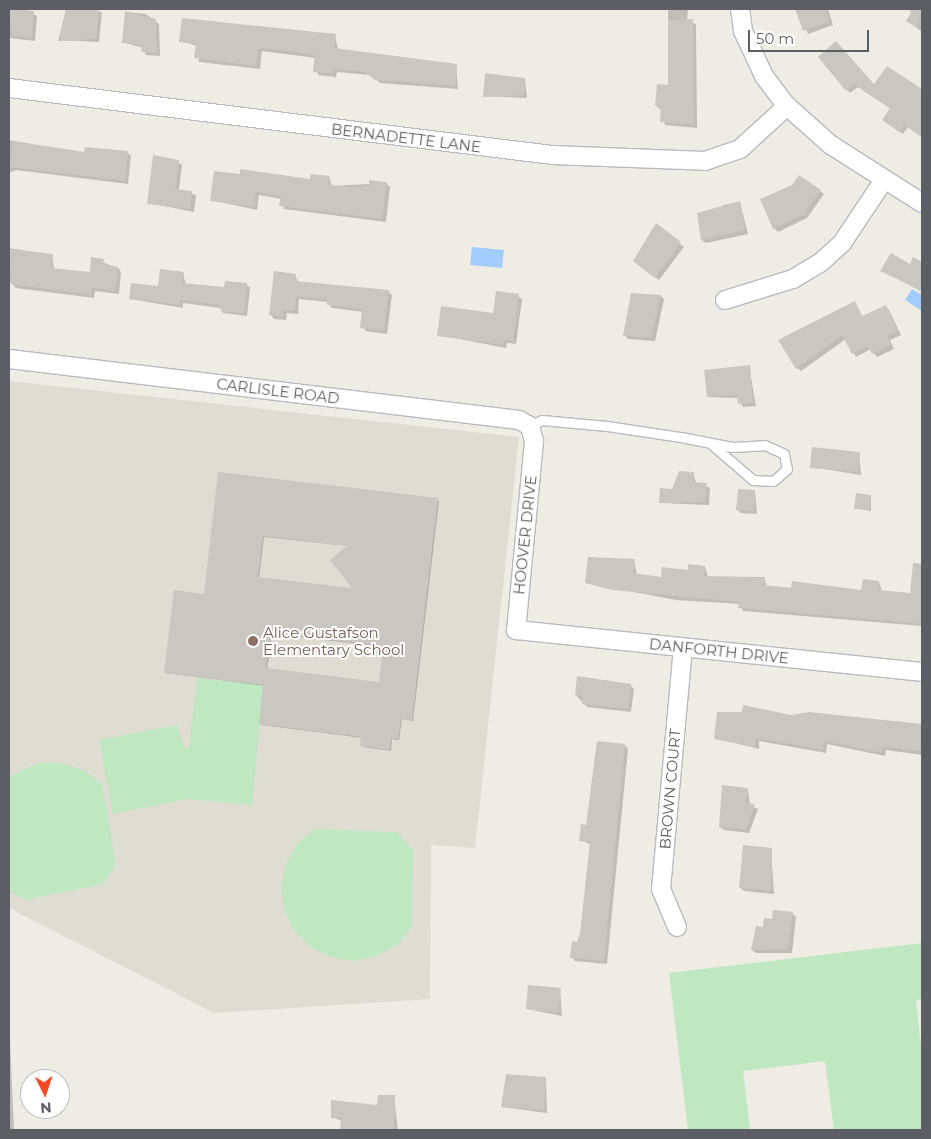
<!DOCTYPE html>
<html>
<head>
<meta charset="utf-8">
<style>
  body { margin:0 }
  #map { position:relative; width:931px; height:1139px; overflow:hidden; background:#efede3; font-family:Montserrat,sans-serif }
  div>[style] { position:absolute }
  .education>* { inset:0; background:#dfdcd1 }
  .green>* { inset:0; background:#bee7c2 }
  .water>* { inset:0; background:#a2cdff }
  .shadow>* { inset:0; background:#0003 }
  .building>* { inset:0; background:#c9c7c0 }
  .roads { filter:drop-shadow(1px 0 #b8bac0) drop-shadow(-1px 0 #b8bac0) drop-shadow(0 1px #b8bac0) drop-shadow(0 -1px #b8bac0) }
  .lane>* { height:9px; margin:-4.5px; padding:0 4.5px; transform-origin:4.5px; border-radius:4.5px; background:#fff }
  .street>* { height:18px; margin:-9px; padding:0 9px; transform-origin:9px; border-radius:9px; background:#fff }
  .dots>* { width:14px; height:14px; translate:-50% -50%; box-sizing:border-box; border:2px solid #fff; border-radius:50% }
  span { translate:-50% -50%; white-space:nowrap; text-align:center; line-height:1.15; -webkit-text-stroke:4px #fff; paint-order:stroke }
  .street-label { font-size:15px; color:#5b5e64 }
  .education-label { font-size:15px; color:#785e54 }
  .left { translate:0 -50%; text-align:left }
  .frame { position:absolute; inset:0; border:10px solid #5b5e64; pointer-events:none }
  .north { position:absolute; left:20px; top:1069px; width:50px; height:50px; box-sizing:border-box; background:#fff; border:1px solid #bdbfc1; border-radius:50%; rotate:176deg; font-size:14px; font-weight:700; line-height:20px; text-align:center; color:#5b5e64 }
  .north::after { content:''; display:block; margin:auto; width:18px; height:22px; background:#f24a25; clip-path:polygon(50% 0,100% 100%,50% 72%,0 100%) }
  .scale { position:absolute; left:748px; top:30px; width:121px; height:22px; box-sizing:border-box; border:2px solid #5b5e64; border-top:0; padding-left:6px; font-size:15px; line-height:18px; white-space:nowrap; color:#5b5e64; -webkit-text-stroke:4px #fff; paint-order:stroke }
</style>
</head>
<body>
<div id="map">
  <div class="education">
    <i style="clip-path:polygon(9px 381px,519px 437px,475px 848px,431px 845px,430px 999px,214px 1013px,9px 908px)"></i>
  </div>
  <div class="green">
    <i style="clip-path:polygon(197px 678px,263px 685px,252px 805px,188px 799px,113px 814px,99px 740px,177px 725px,184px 748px,189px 748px)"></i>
    <i style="clip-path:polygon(38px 763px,61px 763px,83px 770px,102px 784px,116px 865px,103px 884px,25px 900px,9px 891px,9px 777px)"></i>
    <i style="clip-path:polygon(315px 829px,397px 832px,413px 849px,412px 928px,397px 945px,376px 956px,354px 961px,331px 957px,310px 947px,294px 930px,284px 909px,281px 886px,286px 864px,297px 844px)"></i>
    <i style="clip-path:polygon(922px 943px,922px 999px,916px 1000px,922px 1054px,922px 1130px,834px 1130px,825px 1061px,743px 1071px,750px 1130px,688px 1130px,669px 973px)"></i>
  </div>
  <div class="water">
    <i style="clip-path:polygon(472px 247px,504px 250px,502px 268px,470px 265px)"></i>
    <i style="clip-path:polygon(912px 289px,922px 295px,922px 311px,905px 300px)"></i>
  </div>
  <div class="shadow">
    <i style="clip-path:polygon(9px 9px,25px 9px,37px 16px,35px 41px,9px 38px)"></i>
    <i style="clip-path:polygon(68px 9px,102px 12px,99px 42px,59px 40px)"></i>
    <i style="clip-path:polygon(668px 9px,688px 9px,687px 21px,696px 24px,697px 128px,665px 125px,662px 110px,656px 106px,669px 87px)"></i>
    <i style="clip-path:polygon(796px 9px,828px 9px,833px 25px,808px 34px)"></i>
    <i style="clip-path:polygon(907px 9px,922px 9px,921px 31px,911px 24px,912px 12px)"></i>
    <i style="clip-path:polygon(126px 12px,146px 14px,159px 24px,160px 56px,146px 55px,143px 48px,123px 42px)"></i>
    <i style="clip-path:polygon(335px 35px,338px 50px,456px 65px,458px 89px,380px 83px,370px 75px,337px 72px,336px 77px,318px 75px,316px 58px,262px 51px,260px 69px,199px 62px,197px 46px,181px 41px)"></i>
    <i style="clip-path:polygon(820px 57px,874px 86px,887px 67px,922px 91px,922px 137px,908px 127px,903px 134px,887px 123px,891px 109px,858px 87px,850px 93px)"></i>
    <i style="clip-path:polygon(525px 79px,527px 98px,484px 96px)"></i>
    <i style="clip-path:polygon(9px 140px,85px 154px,127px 152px,131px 156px,128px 184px,16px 170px,9px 173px)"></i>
    <i style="clip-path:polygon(178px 162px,182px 165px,179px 190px,196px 195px,194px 212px,149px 203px)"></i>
    <i style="clip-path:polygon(329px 177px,332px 186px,386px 183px,390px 187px,386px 222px,284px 209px,282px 199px,259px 195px,257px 210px,211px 200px)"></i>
    <i style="clip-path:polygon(820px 191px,824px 194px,807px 218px,778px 232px,774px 228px)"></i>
    <i style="clip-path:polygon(740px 203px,748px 234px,706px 243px,702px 240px,723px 205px)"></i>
    <i style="clip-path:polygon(656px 225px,684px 247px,659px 280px,638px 264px)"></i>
    <i style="clip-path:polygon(9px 248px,52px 255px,54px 269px,91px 274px,93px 259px,118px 268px,121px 272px,119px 294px,95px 291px,94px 298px,16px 288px,9px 280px)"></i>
    <i style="clip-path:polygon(914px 259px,922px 264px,922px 292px,882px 270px,910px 266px)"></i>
    <i style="clip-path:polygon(183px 274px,186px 285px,225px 289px,246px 284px,250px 288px,247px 316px,223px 313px,220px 308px,183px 303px,183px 308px,130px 299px)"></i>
    <i style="clip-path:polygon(295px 275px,298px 282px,388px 292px,392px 295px,387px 334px,365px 331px,363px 312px,332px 308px,328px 302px,299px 299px,298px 314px,287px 313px,286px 320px,274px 319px,271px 315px)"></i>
    <i style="clip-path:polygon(518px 296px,522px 299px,516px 344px,507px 343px,506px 348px,439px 335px,494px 314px)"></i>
    <i style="clip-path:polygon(661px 296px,664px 299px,655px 341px,628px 339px,625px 335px)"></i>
    <i style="clip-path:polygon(854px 303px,863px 317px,885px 306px,889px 310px,901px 335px,890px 340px,894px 349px,877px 357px,871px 349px,856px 357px,846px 339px,801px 371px,797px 368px)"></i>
    <i style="clip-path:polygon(749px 366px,756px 406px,743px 407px,738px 398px,708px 397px)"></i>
    <i style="clip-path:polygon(859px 453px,861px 475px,812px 467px)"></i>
    <i style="clip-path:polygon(693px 473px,696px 483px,710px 488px,709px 505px,660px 503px)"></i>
    <i style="clip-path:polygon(evenodd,220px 474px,439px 501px,413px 721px,402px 719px,399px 740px,392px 739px,391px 751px,363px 747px,363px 738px,262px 725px,265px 686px,165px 673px,205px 595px,220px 474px,264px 537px,348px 546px,355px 589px,259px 579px,264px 537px,220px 474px,272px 634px,385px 647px,381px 683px,267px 670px,272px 634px)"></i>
    <i style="clip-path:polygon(755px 492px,757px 514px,741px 513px,738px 510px)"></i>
    <i style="clip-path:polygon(871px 496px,871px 511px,855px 508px)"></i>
    <i style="clip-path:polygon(634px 560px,637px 575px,662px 578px,705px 567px,708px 577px,764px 578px,767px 587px,863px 591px,879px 582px,882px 591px,911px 594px,912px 587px,922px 588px,922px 626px,743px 611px,740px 604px,676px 600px,587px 583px)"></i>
    <i style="clip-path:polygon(630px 685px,634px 689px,631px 712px,587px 707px,576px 695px)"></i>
    <i style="clip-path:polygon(809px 713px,922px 726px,922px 755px,886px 750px,885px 756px,827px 744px,826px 753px,759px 741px,759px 749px,715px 738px)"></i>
    <i style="clip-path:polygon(625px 745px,628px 749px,607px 964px,575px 961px,572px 957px,581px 933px,591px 845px,581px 840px)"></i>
    <i style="clip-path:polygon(748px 790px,750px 805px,758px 809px,749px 833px,724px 830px,720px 827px)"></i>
    <i style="clip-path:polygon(771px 850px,774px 894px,744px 891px,740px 887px)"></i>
    <i style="clip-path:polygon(792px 913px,796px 917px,792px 953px,756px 953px,752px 950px,764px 928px)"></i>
    <i style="clip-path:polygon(560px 989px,562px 1016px,527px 1009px)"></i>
    <i style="clip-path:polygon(9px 1017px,14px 1130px,9px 1130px)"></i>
    <i style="clip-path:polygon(546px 1078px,547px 1113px,502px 1107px)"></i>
    <i style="clip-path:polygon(394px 1096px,398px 1130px,342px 1130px,342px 1121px,332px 1117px,379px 1107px)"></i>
  </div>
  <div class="building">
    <i style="clip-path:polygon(9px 9px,34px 11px,32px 38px,12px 36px)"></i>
    <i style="clip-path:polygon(66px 9px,99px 9px,96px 39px,58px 41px)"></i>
    <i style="clip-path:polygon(795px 9px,826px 9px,830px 21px,803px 31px)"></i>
    <i style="clip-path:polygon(913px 9px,922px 9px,917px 28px,906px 21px)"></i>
    <i style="clip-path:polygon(125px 11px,156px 19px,157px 53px,141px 52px,142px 45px,122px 43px)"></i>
    <i style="clip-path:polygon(182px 18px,336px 34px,334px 48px,457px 64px,455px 86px,375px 80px,365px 72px,334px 69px,333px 74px,313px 72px,315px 55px,296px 52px,258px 48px,256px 66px,194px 58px,196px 44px,179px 42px)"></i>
    <i style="clip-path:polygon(693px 19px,694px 125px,660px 122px,661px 107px,655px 106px,657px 84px,668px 85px,668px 20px)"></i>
    <i style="clip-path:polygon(836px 41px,874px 84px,887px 66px,922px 89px,922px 137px,904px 125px,899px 132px,882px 120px,890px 108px,854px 84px,846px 91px,818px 57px)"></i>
    <i style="clip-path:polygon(485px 73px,525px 78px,524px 95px,483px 97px)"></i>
    <i style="clip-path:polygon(13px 141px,84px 152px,85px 147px,128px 151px,125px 181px,10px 167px)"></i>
    <i style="clip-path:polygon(153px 155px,179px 160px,175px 189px,192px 191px,190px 209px,147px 204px)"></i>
    <i style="clip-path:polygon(240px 169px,310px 179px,311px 174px,330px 176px,329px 185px,353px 187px,369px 186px,369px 180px,387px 182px,382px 219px,279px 206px,281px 196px,256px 192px,254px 207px,210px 201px,214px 171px,240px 174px)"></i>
    <i style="clip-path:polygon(799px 175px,821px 190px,804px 214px,773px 229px,760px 199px,792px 185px)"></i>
    <i style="clip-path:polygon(740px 201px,745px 230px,701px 240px,697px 213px)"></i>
    <i style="clip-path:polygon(656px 223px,681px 242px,655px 278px,633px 261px)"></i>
    <i style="clip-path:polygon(9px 249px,53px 254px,51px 268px,90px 272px,91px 257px,104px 259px,103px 265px,118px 267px,115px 291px,92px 288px,91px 295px,11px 284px)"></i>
    <i style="clip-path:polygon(891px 253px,910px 264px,913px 257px,922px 262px,922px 291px,880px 271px)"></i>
    <i style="clip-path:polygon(160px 269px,184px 272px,182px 283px,224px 287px,225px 281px,247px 283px,244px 313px,222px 312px,219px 305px,180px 300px,179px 305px,129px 299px,131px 283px,158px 286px)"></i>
    <i style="clip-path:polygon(274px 271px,296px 274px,295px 281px,389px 290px,384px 331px,360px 328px,362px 309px,327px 305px,327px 300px,296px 296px,295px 311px,283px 310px,283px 317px,269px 315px)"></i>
    <i style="clip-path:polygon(496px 291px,519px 294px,513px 341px,503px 340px,503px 345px,437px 336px,441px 306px,493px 313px)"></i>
    <i style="clip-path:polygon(631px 293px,661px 295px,651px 338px,623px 336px)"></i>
    <i style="clip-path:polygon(855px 301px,862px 316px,886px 305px,898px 331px,887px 336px,891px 345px,872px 354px,868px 346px,852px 354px,842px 335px,796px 369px,778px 340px)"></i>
    <i style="clip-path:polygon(750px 365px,753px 403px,738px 404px,737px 395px,707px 397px,704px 370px)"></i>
    <i style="clip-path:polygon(812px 447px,860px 452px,858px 472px,810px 468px)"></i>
    <i style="clip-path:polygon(679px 471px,694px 472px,693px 482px,707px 483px,705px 502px,659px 503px,660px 488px,672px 489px)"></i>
    <i style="clip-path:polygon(evenodd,218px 472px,438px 498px,412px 720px,401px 719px,398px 739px,391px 738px,390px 750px,360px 746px,361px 737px,259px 724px,263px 685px,164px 673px,174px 590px,204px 594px,218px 472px,263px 536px,347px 546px,330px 560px,352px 588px,258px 577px,263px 536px,218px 472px,271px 633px,383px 646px,379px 682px,266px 668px,271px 633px)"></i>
    <i style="clip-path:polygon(738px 489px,755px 490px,754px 511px,736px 510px)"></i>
    <i style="clip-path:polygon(856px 493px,871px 495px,870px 510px,854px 509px)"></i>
    <i style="clip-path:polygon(588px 557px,635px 559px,633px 573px,661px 577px,662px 567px,688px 570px,688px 564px,705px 566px,704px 576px,765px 577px,764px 585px,791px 588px,792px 581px,861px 590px,863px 579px,879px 581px,878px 590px,910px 593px,913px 563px,922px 564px,922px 624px,738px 608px,739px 602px,612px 590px,585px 583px)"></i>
    <i style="clip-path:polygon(577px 676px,631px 684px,628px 709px,582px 704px,582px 696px,575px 695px)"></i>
    <i style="clip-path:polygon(743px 705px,791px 715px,809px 712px,922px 724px,922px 751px,882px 747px,882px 753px,824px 741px,823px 750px,756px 738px,755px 747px,714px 739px,717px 712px,742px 712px)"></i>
    <i style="clip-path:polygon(597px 741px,625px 744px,604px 961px,570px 958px,572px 941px,577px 942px,580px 933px,590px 842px,579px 841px,581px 824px,586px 825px)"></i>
    <i style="clip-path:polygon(722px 785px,748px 788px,746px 803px,755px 804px,746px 830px,719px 827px)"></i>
    <i style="clip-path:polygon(743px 845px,772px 848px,771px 891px,739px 888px)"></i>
    <i style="clip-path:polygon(773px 910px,793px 912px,788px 949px,751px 950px,756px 926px,763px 927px,764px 918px,772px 919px)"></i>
    <i style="clip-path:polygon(528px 985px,561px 988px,558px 1013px,526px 1009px)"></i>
    <i style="clip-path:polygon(506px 1074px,546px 1077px,544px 1110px,501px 1107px)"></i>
    <i style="clip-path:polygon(378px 1095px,395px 1095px,394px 1130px,340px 1130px,341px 1118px,331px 1118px,331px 1100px,377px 1105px)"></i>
  </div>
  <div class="roads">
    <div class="lane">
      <i style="left:530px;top:426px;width:13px;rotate:-27deg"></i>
      <i style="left:542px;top:420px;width:65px;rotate:5.3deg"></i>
      <i style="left:607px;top:426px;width:75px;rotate:8.5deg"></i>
      <i style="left:681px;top:437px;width:52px;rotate:11.1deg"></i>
      <i style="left:732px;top:447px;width:33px;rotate:-3deg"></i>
      <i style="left:765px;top:445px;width:21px;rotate:25deg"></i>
      <i style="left:784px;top:454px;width:15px;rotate:79deg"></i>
      <i style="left:787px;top:469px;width:18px;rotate:139deg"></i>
      <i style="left:773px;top:481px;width:20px;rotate:-177deg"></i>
      <i style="left:753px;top:480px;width:57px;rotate:-139.3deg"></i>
    </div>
    <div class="street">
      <i style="left:740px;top:9px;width:22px;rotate:82deg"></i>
      <i style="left:743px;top:31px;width:50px;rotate:65deg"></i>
      <i style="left:764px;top:76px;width:38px;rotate:53deg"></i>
      <i style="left:787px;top:106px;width:59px;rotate:41.6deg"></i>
      <i style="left:831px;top:145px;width:108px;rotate:32.5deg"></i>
      <i style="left:9px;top:88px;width:547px;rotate:7.03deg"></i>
      <i style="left:552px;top:155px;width:153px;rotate:2.2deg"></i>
      <i style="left:705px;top:161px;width:37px;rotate:-19deg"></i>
      <i style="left:740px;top:149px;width:64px;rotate:-42.5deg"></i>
      <i style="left:725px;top:300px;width:71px;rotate:-17.2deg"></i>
      <i style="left:793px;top:279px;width:31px;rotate:-31deg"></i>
      <i style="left:820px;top:263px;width:30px;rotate:-42deg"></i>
      <i style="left:842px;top:243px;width:76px;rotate:-56.3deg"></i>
      <i style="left:9px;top:359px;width:514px;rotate:6.82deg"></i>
      <i style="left:519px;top:420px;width:13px;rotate:29deg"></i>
      <i style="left:530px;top:426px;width:16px;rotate:75deg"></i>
      <i style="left:534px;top:441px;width:190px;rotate:95.4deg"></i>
      <i style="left:516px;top:630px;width:408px;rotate:5.9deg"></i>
      <i style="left:677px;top:927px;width:41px;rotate:-112.8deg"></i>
      <i style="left:661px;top:889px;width:242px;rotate:-84.8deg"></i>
    </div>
  </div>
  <div class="dots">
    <i style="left:253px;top:641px;background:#8d6e63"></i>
  </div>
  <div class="street-label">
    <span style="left:406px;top:138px;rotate:7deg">BERNADETTE LANE</span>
    <span style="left:278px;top:391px;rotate:7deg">CARLISLE ROAD</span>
    <span style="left:525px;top:535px;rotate:-84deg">HOOVER DRIVE</span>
    <span style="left:719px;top:651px;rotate:6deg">DANFORTH DRIVE</span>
    <span style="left:670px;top:789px;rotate:-85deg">BROWN COURT</span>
  </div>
  <div class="education-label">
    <span class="left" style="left:263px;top:641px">Alice Gustafson<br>Elementary School</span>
  </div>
  <div class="frame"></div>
  <div class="north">N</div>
  <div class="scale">50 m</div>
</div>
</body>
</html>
